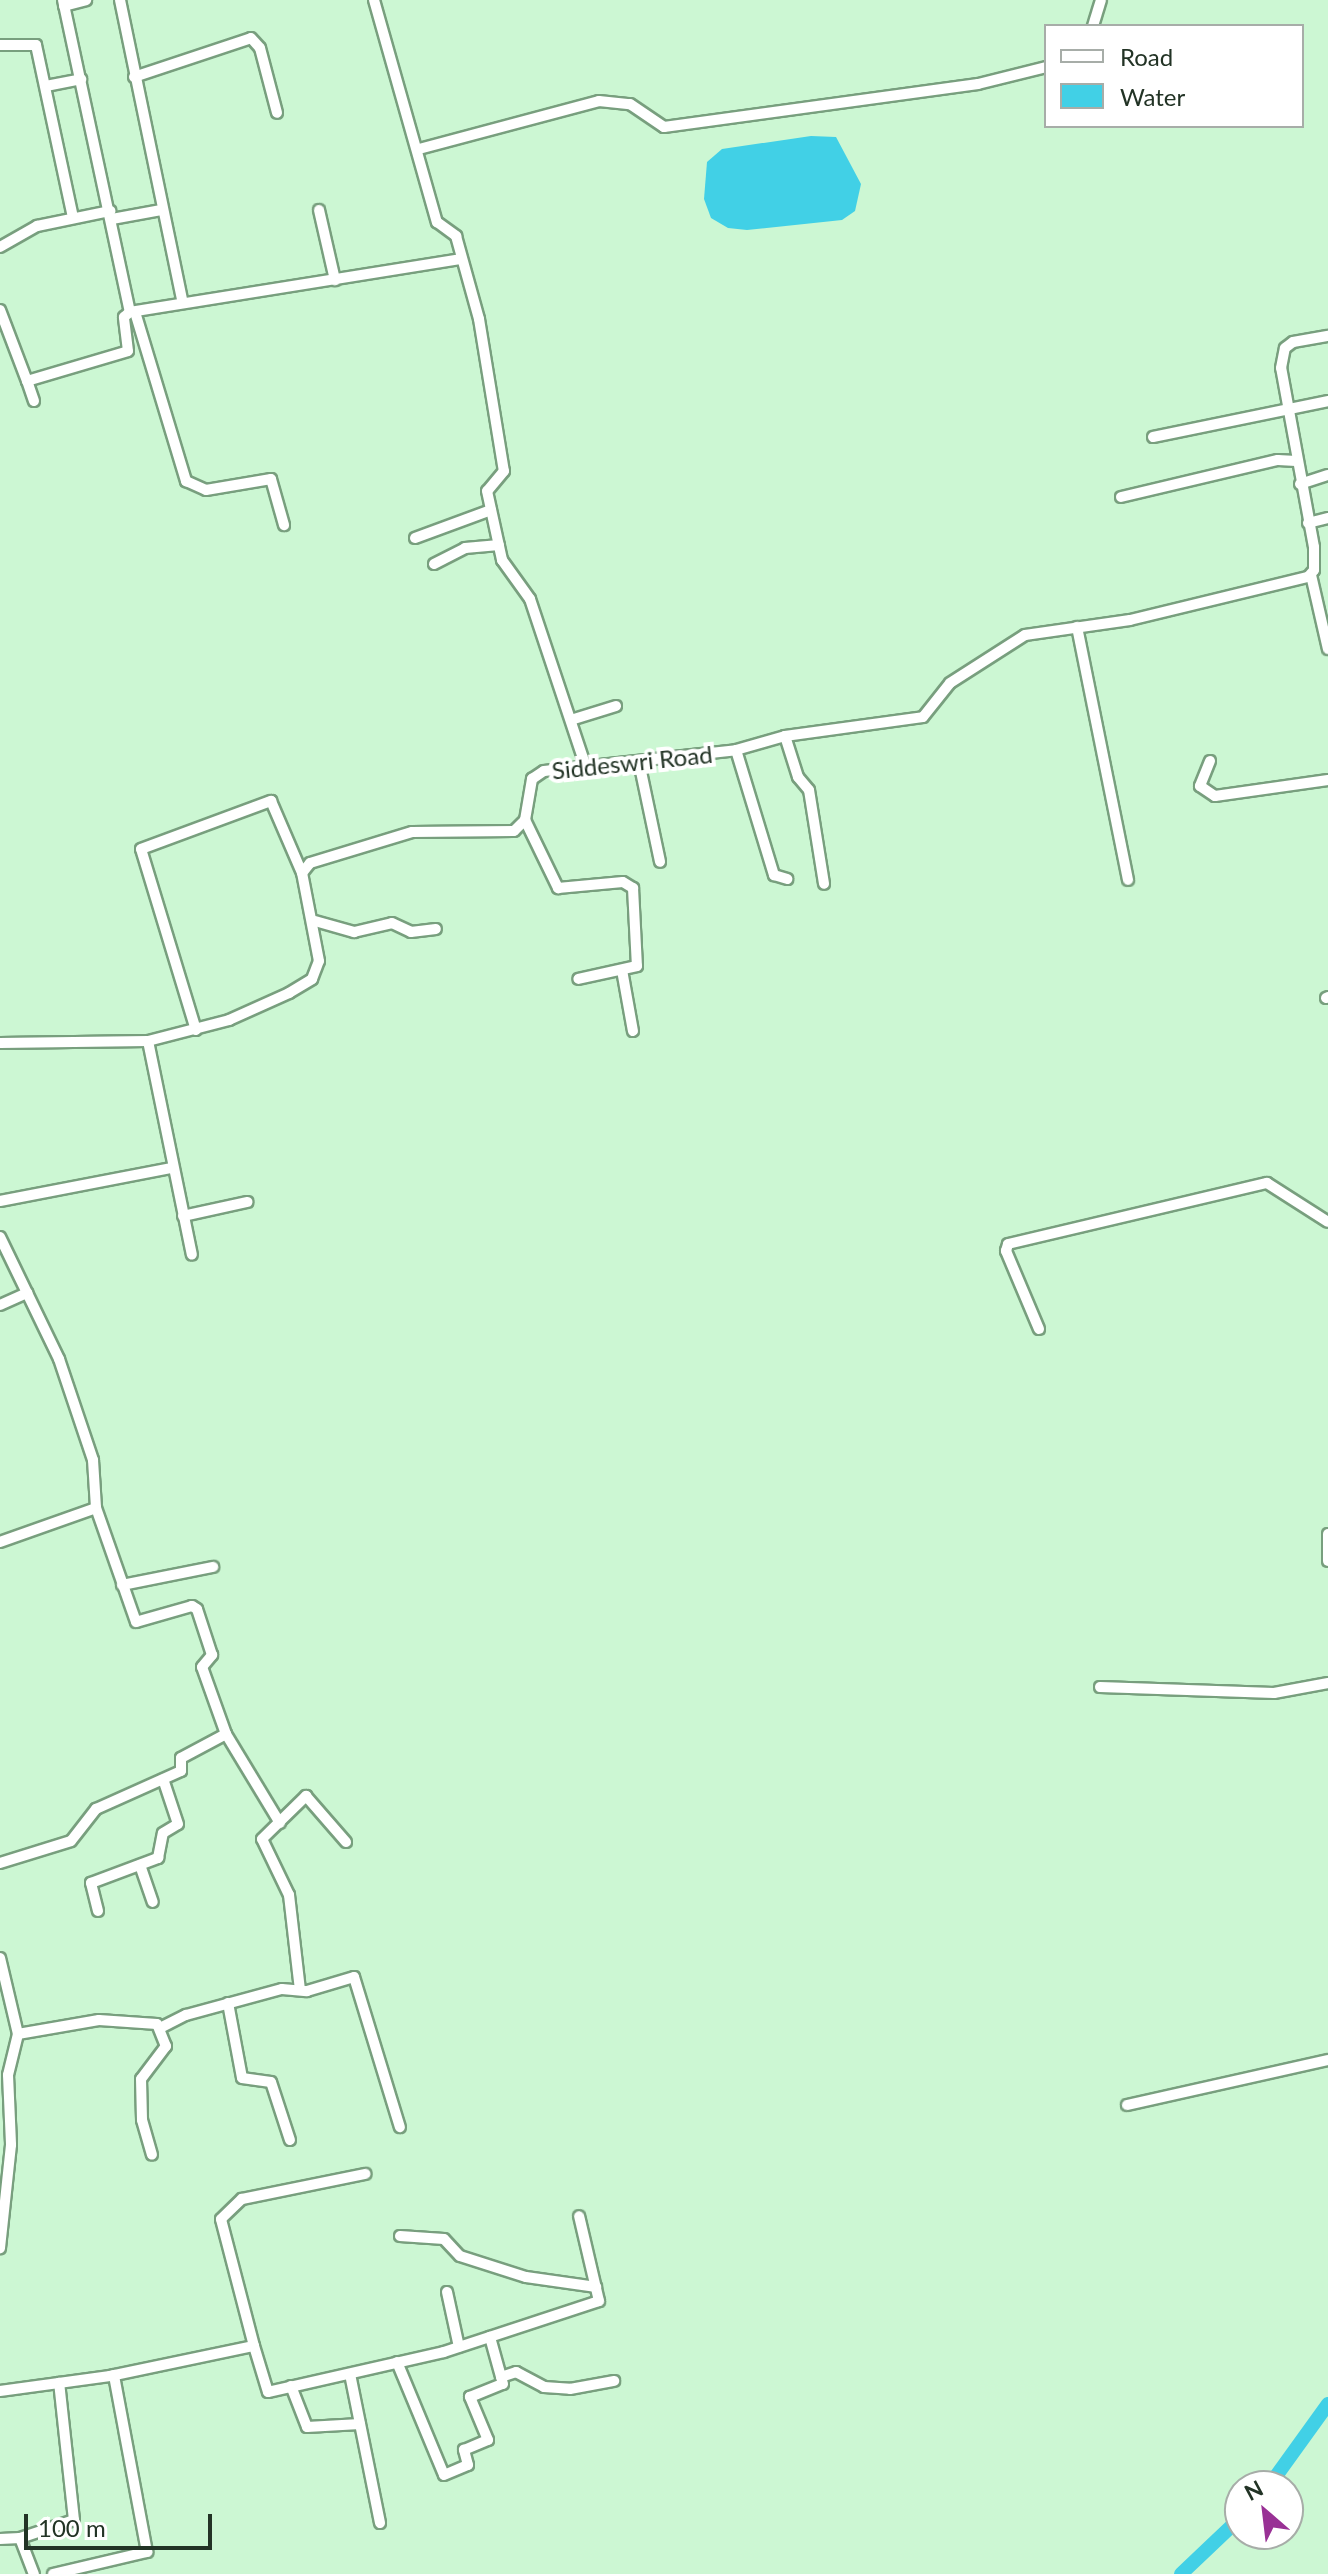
<!DOCTYPE html>
<html>
<head>
<meta charset="utf-8">
<style>
  body { margin:0 }
  #map { position:relative; width:1328px; height:2574px; overflow:hidden; background:#ccf7d3; font-family:Lato,sans-serif }
  div>[style] { position:absolute }
  .water>* { inset:0; background:#41d0e6 }
  .canal>* { height:14px; margin:-7px; padding:0 7px; transform-origin:7px; border-radius:7px; background:#41d0e6 }
  .roads { filter:drop-shadow(2px 0 #789f7e) drop-shadow(-2px 0 #789f7e) drop-shadow(0 2px #789f7e) drop-shadow(0 -2px #789f7e) }
  .minor>* { height:10px; margin:-5px; padding:0 5px; transform-origin:5px; border-radius:5px; background:#fff }
  span { translate:-50% -50%; white-space:nowrap; text-align:center; line-height:1.15; -webkit-text-stroke:8px #fff; paint-order:stroke }
  .street-label { font-size:24px; color:#223325 }
  .legend { position:absolute; left:1044px; top:24px; width:260px; height:104px; box-sizing:border-box; background:#fff; border:2px solid #a7ada8; margin:0; padding:10px 14px; list-style:none; font-size:24px; color:#223325 }
  .legend li { display:flex; align-items:center; gap:16px; height:40px }
  .legend b { width:40px; border:2px solid #a7ada8 }
  .north { position:absolute; left:1224px; top:2470px; width:80px; height:80px; box-sizing:border-box; background:#fff; border:2px solid #a7ada8; border-radius:50%; rotate:332deg; font-size:22px; font-weight:700; line-height:32px; text-align:center; color:#223325 }
  .north::after { content:''; display:block; margin:auto; width:28px; height:36px; background:#993195; clip-path:polygon(50% 0,100% 100%,50% 72%,0 100%) }
  .scale { position:absolute; left:24px; top:2514px; width:188px; height:36px; box-sizing:border-box; border:4px solid #223325; border-top:0; padding-left:10px; font-size:24px; line-height:28px; white-space:nowrap; color:#223325; -webkit-text-stroke:6px #fff; paint-order:stroke }
</style>
</head>
<body>
<div id="map">
  <div class="water">
    <i style="clip-path:polygon(811px 136px,836px 137px,861px 184px,855px 211px,842px 220px,747px 230px,728px 228px,711px 218px,704px 199px,707px 162px,722px 149px)"></i>
  </div>
  <div class="canal">
    <i style="left:1269px;top:2486px;width:101px;rotate:-54.3deg"></i>
    <i style="left:1181px;top:2574px;width:81px;rotate:-43.5deg"></i>
  </div>
  <div class="roads">
    <div class="minor">
      <i style="left:63px;top:0;width:319px;rotate:77.9deg"></i>
      <i style="left:120px;top:0;width:309px;rotate:78.3deg"></i>
      <i style="left:374px;top:0;width:231px;rotate:74.2deg"></i>
      <i style="left:437px;top:222px;width:24px;rotate:36deg"></i>
      <i style="left:456px;top:236px;width:86px;rotate:74.5deg"></i>
      <i style="left:479px;top:319px;width:154px;rotate:80.7deg"></i>
      <i style="left:504px;top:471px;width:26px;rotate:130deg"></i>
      <i style="left:487px;top:491px;width:71px;rotate:77.7deg"></i>
      <i style="left:502px;top:560px;width:48px;rotate:54.3deg"></i>
      <i style="left:530px;top:599px;width:177px;rotate:71.6deg"></i>
      <i style="left:64px;top:6px;width:23px;rotate:-15deg"></i>
      <i style="left:1093px;top:26px;width:27px;rotate:-73deg"></i>
      <i style="left:0;top:45px;width:36px"></i>
      <i style="left:36px;top:45px;width:177px;rotate:77.9deg"></i>
      <i style="left:134px;top:77px;width:123px;rotate:-18.4deg"></i>
      <i style="left:251px;top:38px;width:13px;rotate:48deg"></i>
      <i style="left:260px;top:48px;width:67px;rotate:75.3deg"></i>
      <i style="left:46px;top:86px;width:36px;rotate:-11deg"></i>
      <i style="left:419px;top:149px;width:186px;rotate:-14.9deg"></i>
      <i style="left:599px;top:101px;width:31px;rotate:6deg"></i>
      <i style="left:630px;top:104px;width:41px;rotate:34.1deg"></i>
      <i style="left:664px;top:127px;width:317px;rotate:-7.8deg"></i>
      <i style="left:978px;top:84px;width:70px;rotate:-14deg"></i>
      <i style="left:319px;top:210px;width:72px;rotate:77.1deg"></i>
      <i style="left:112px;top:219px;width:50px;rotate:-10.4deg"></i>
      <i style="left:0;top:247px;width:43px;rotate:-29.6deg"></i>
      <i style="left:37px;top:226px;width:75px;rotate:-11.6deg"></i>
      <i style="left:0;top:310px;width:76px;rotate:69.2deg"></i>
      <i style="left:135px;top:312px;width:177px;rotate:73.2deg"></i>
      <i style="left:186px;top:481px;width:22px;rotate:24deg"></i>
      <i style="left:206px;top:490px;width:66px;rotate:-9.6deg"></i>
      <i style="left:271px;top:479px;width:48px;rotate:74.2deg"></i>
      <i style="left:34px;top:401px;width:21px;rotate:-109deg"></i>
      <i style="left:27px;top:381px;width:105px;rotate:-16.5deg"></i>
      <i style="left:128px;top:351px;width:34px;rotate:-97deg"></i>
      <i style="left:124px;top:317px;width:8px;rotate:-40deg"></i>
      <i style="left:130px;top:312px;width:334px;rotate:-9.1deg"></i>
      <i style="left:1153px;top:437px;width:179px;rotate:-11.6deg"></i>
      <i style="left:1300px;top:484px;width:29px;rotate:-18deg"></i>
      <i style="left:1121px;top:497px;width:161px;rotate:-13.3deg"></i>
      <i style="left:1278px;top:460px;width:18px;rotate:3deg"></i>
      <i style="left:1308px;top:523px;width:21px;rotate:-14deg"></i>
      <i style="left:415px;top:538px;width:81px;rotate:-20.2deg"></i>
      <i style="left:434px;top:564px;width:35px;rotate:-27deg"></i>
      <i style="left:465px;top:548px;width:34px;rotate:-5deg"></i>
      <i style="left:1311px;top:575px;width:76px;rotate:77.1deg"></i>
      <i style="left:1077px;top:627px;width:258px;rotate:78.6deg"></i>
      <i style="left:574px;top:719px;width:44px;rotate:-17.2deg"></i>
      <i style="left:785px;top:736px;width:43px;rotate:72.4deg"></i>
      <i style="left:798px;top:777px;width:17px;rotate:50deg"></i>
      <i style="left:809px;top:790px;width:95px;rotate:80.9deg"></i>
      <i style="left:736px;top:750px;width:131px;rotate:73.1deg"></i>
      <i style="left:774px;top:875px;width:14px;rotate:17deg"></i>
      <i style="left:1210px;top:761px;width:27px;rotate:112deg"></i>
      <i style="left:1200px;top:786px;width:18px;rotate:34deg"></i>
      <i style="left:1215px;top:796px;width:114px;rotate:-8.1deg"></i>
      <i style="left:639px;top:762px;width:102px;rotate:78.1deg"></i>
      <i style="left:525px;top:820px;width:76px;rotate:64.1deg"></i>
      <i style="left:558px;top:888px;width:65px;rotate:-5.3deg"></i>
      <i style="left:623px;top:882px;width:12px;rotate:31deg"></i>
      <i style="left:633px;top:888px;width:78px;rotate:87.1deg"></i>
      <i style="left:637px;top:966px;width:60px;rotate:167.6deg"></i>
      <i style="left:315px;top:921px;width:41px;rotate:15.8deg"></i>
      <i style="left:354px;top:932px;width:39px;rotate:-13deg"></i>
      <i style="left:392px;top:923px;width:21px;rotate:25deg"></i>
      <i style="left:411px;top:932px;width:25px;rotate:-7deg"></i>
      <i style="left:622px;top:970px;width:62px;rotate:79.8deg"></i>
      <i style="left:1326px;top:998px;width:2px;rotate:-27deg"></i>
      <i style="left:196px;top:1030px;width:189px;rotate:-106.9deg"></i>
      <i style="left:141px;top:849px;width:139px;rotate:-20.3deg"></i>
      <i style="left:271px;top:801px;width:78px;rotate:66.7deg"></i>
      <i style="left:148px;top:1041px;width:218px;rotate:78.4deg"></i>
      <i style="left:0;top:1043px;width:148px;rotate:-0.8deg"></i>
      <i style="left:148px;top:1041px;width:84px;rotate:-14.5deg"></i>
      <i style="left:229px;top:1020px;width:66px;rotate:-24.2deg"></i>
      <i style="left:289px;top:993px;width:27px;rotate:-31deg"></i>
      <i style="left:312px;top:979px;width:19px;rotate:-69deg"></i>
      <i style="left:319px;top:961px;width:90px;rotate:-100.9deg"></i>
      <i style="left:302px;top:873px;width:13px;rotate:-51deg"></i>
      <i style="left:310px;top:863px;width:107px;rotate:-16.9deg"></i>
      <i style="left:412px;top:832px;width:102px;rotate:-0.6deg"></i>
      <i style="left:514px;top:831px;width:16px;rotate:-45deg"></i>
      <i style="left:525px;top:820px;width:42px;rotate:-80.3deg"></i>
      <i style="left:532px;top:779px;width:14px;rotate:-34deg"></i>
      <i style="left:544px;top:771px;width:193px;rotate:-6.2deg"></i>
      <i style="left:736px;top:750px;width:51px;rotate:-15.9deg"></i>
      <i style="left:785px;top:736px;width:139px;rotate:-7.8deg"></i>
      <i style="left:923px;top:717px;width:43px;rotate:-51.5deg"></i>
      <i style="left:950px;top:683px;width:89px;rotate:-32.6deg"></i>
      <i style="left:1025px;top:635px;width:106px;rotate:-8.1deg"></i>
      <i style="left:1130px;top:620px;width:183px;rotate:-13.6deg"></i>
      <i style="left:1308px;top:577px;width:9px;rotate:-49deg"></i>
      <i style="left:1314px;top:570px;width:23px;rotate:-90deg"></i>
      <i style="left:1314px;top:547px;width:182px;rotate:-100.4deg"></i>
      <i style="left:1281px;top:368px;width:20px;rotate:-79deg"></i>
      <i style="left:1285px;top:348px;width:10px;rotate:-37deg"></i>
      <i style="left:1293px;top:342px;width:36px;rotate:-10deg"></i>
      <i style="left:0;top:1201px;width:175px;rotate:-10.9deg"></i>
      <i style="left:183px;top:1216px;width:66px;rotate:-12.3deg"></i>
      <i style="left:0;top:1237px;width:136px;rotate:64.2deg"></i>
      <i style="left:59px;top:1359px;width:107px;rotate:71.4deg"></i>
      <i style="left:93px;top:1460px;width:48px;rotate:86.4deg"></i>
      <i style="left:96px;top:1508px;width:102px;rotate:160.5deg"></i>
      <i style="left:0;top:1305px;width:30px;rotate:-24deg"></i>
      <i style="left:1039px;top:1329px;width:85px;rotate:-112.9deg"></i>
      <i style="left:1006px;top:1251px;width:7px;rotate:-74deg"></i>
      <i style="left:1008px;top:1244px;width:266px;rotate:-13.3deg"></i>
      <i style="left:1267px;top:1183px;width:72px;rotate:32.6deg"></i>
      <i style="left:1328px;top:1534px;width:27px;rotate:90deg"></i>
      <i style="left:122px;top:1585px;width:93px;rotate:-11.2deg"></i>
      <i style="left:1100px;top:1687px;width:174px;rotate:2deg"></i>
      <i style="left:1274px;top:1693px;width:55px;rotate:-10.5deg"></i>
      <i style="left:226px;top:1734px;width:104px;rotate:58.8deg"></i>
      <i style="left:0;top:1863px;width:74px;rotate:-17.2deg"></i>
      <i style="left:71px;top:1841px;width:41px;rotate:-52deg"></i>
      <i style="left:96px;top:1809px;width:93px;rotate:-24.1deg"></i>
      <i style="left:181px;top:1771px;width:13px;rotate:-90deg"></i>
      <i style="left:181px;top:1758px;width:51px;rotate:-28.1deg"></i>
      <i style="left:226px;top:1734px;width:71px;rotate:-109.7deg"></i>
      <i style="left:202px;top:1667px;width:16px;rotate:-50deg"></i>
      <i style="left:212px;top:1655px;width:48px;rotate:-108.1deg"></i>
      <i style="left:197px;top:1609px;width:6px;rotate:-149deg"></i>
      <i style="left:192px;top:1606px;width:58px;rotate:164.1deg"></i>
      <i style="left:136px;top:1622px;width:121px;rotate:-109.3deg"></i>
      <i style="left:140px;top:1865px;width:39px;rotate:71deg"></i>
      <i style="left:98px;top:1911px;width:29px;rotate:-104deg"></i>
      <i style="left:91px;top:1883px;width:72px;rotate:-20.5deg"></i>
      <i style="left:158px;top:1858px;width:25px;rotate:-79deg"></i>
      <i style="left:163px;top:1833px;width:17px;rotate:-31deg"></i>
      <i style="left:178px;top:1824px;width:47px;rotate:-108.4deg"></i>
      <i style="left:0;top:1958px;width:78px;rotate:76.7deg"></i>
      <i style="left:18px;top:2034px;width:42px;rotate:103.7deg"></i>
      <i style="left:8px;top:2075px;width:70px;rotate:87.5deg"></i>
      <i style="left:11px;top:2145px;width:104px;rotate:96.1deg"></i>
      <i style="left:300px;top:1990px;width:96px;rotate:-96.6deg"></i>
      <i style="left:289px;top:1895px;width:62px;rotate:-115.7deg"></i>
      <i style="left:262px;top:1839px;width:62px;rotate:-44.3deg"></i>
      <i style="left:306px;top:1796px;width:61px;rotate:49deg"></i>
      <i style="left:228px;top:2003px;width:76px;rotate:79.4deg"></i>
      <i style="left:242px;top:2078px;width:29px;rotate:8deg"></i>
      <i style="left:271px;top:2082px;width:61px;rotate:71.9deg"></i>
      <i style="left:160px;top:2028px;width:29px;rotate:-27deg"></i>
      <i style="left:186px;top:2015px;width:99px;rotate:-15.2deg"></i>
      <i style="left:282px;top:1989px;width:25px;rotate:5deg"></i>
      <i style="left:307px;top:1991px;width:49px;rotate:-16.6deg"></i>
      <i style="left:354px;top:1977px;width:157px;rotate:73deg"></i>
      <i style="left:18px;top:2034px;width:82px;rotate:-9.8deg"></i>
      <i style="left:99px;top:2020px;width:58px;rotate:3.9deg"></i>
      <i style="left:157px;top:2024px;width:24px;rotate:68deg"></i>
      <i style="left:166px;top:2046px;width:41px;rotate:127.1deg"></i>
      <i style="left:141px;top:2079px;width:41px;rotate:88.6deg"></i>
      <i style="left:142px;top:2120px;width:36px;rotate:74deg"></i>
      <i style="left:1127px;top:2105px;width:206px;rotate:-12.6deg"></i>
      <i style="left:400px;top:2236px;width:44px;rotate:3.9deg"></i>
      <i style="left:444px;top:2239px;width:23px;rotate:47deg"></i>
      <i style="left:460px;top:2256px;width:69px;rotate:17.7deg"></i>
      <i style="left:526px;top:2277px;width:71px;rotate:8.1deg"></i>
      <i style="left:447px;top:2292px;width:56px;rotate:77.7deg"></i>
      <i style="left:254px;top:2346px;width:131px;rotate:-104.6deg"></i>
      <i style="left:221px;top:2219px;width:29px;rotate:-44deg"></i>
      <i style="left:242px;top:2199px;width:126px;rotate:-11.5deg"></i>
      <i style="left:397px;top:2362px;width:122px;rotate:67.4deg"></i>
      <i style="left:444px;top:2475px;width:26px;rotate:-23deg"></i>
      <i style="left:468px;top:2465px;width:16px;rotate:-105deg"></i>
      <i style="left:464px;top:2450px;width:26px;rotate:-23deg"></i>
      <i style="left:488px;top:2440px;width:47px;rotate:-112.7deg"></i>
      <i style="left:470px;top:2397px;width:35px;rotate:-22deg"></i>
      <i style="left:503px;top:2384px;width:49px;rotate:-105.5deg"></i>
      <i style="left:350px;top:2374px;width:152px;rotate:78.6deg"></i>
      <i style="left:501px;top:2377px;width:16px;rotate:-18deg"></i>
      <i style="left:516px;top:2372px;width:32px;rotate:28deg"></i>
      <i style="left:544px;top:2387px;width:26px;rotate:4deg"></i>
      <i style="left:570px;top:2389px;width:45px;rotate:-10.3deg"></i>
      <i style="left:291px;top:2386px;width:44px;rotate:68.7deg"></i>
      <i style="left:307px;top:2427px;width:53px;rotate:-3.2deg"></i>
      <i style="left:0;top:2391px;width:111px;rotate:-7.8deg"></i>
      <i style="left:110px;top:2376px;width:147px;rotate:-11.8deg"></i>
      <i style="left:254px;top:2346px;width:48px;rotate:73.1deg"></i>
      <i style="left:268px;top:2392px;width:180px;rotate:-12.8deg"></i>
      <i style="left:444px;top:2352px;width:163px;rotate:-18.2deg"></i>
      <i style="left:599px;top:2301px;width:87px;rotate:-103.2deg"></i>
      <i style="left:20px;top:2538px;width:57px;rotate:-18.4deg"></i>
      <i style="left:74px;top:2520px;width:138px;rotate:-96.2deg"></i>
      <i style="left:0;top:2539px;width:20px;rotate:-3deg"></i>
      <i style="left:20px;top:2538px;width:39px;rotate:69deg"></i>
      <i style="left:53px;top:2574px;width:97px;rotate:-13.2deg"></i>
      <i style="left:147px;top:2552px;width:180px;rotate:-100.6deg"></i>
    </div>
  </div>
  <div class="street-label">
    <span style="left:632px;top:762px;rotate:-6deg">Siddeswri Road</span>
  </div>
  <ul class="legend">
  <li><b style="height:10px;background:#fff"></b>Road</li>
  <li><b style="height:22px;background:#41d0e6"></b>Water</li>
  </ul>
  <div class="north">N</div>
  <div class="scale">100 m</div>
</div>
</body>
</html>
